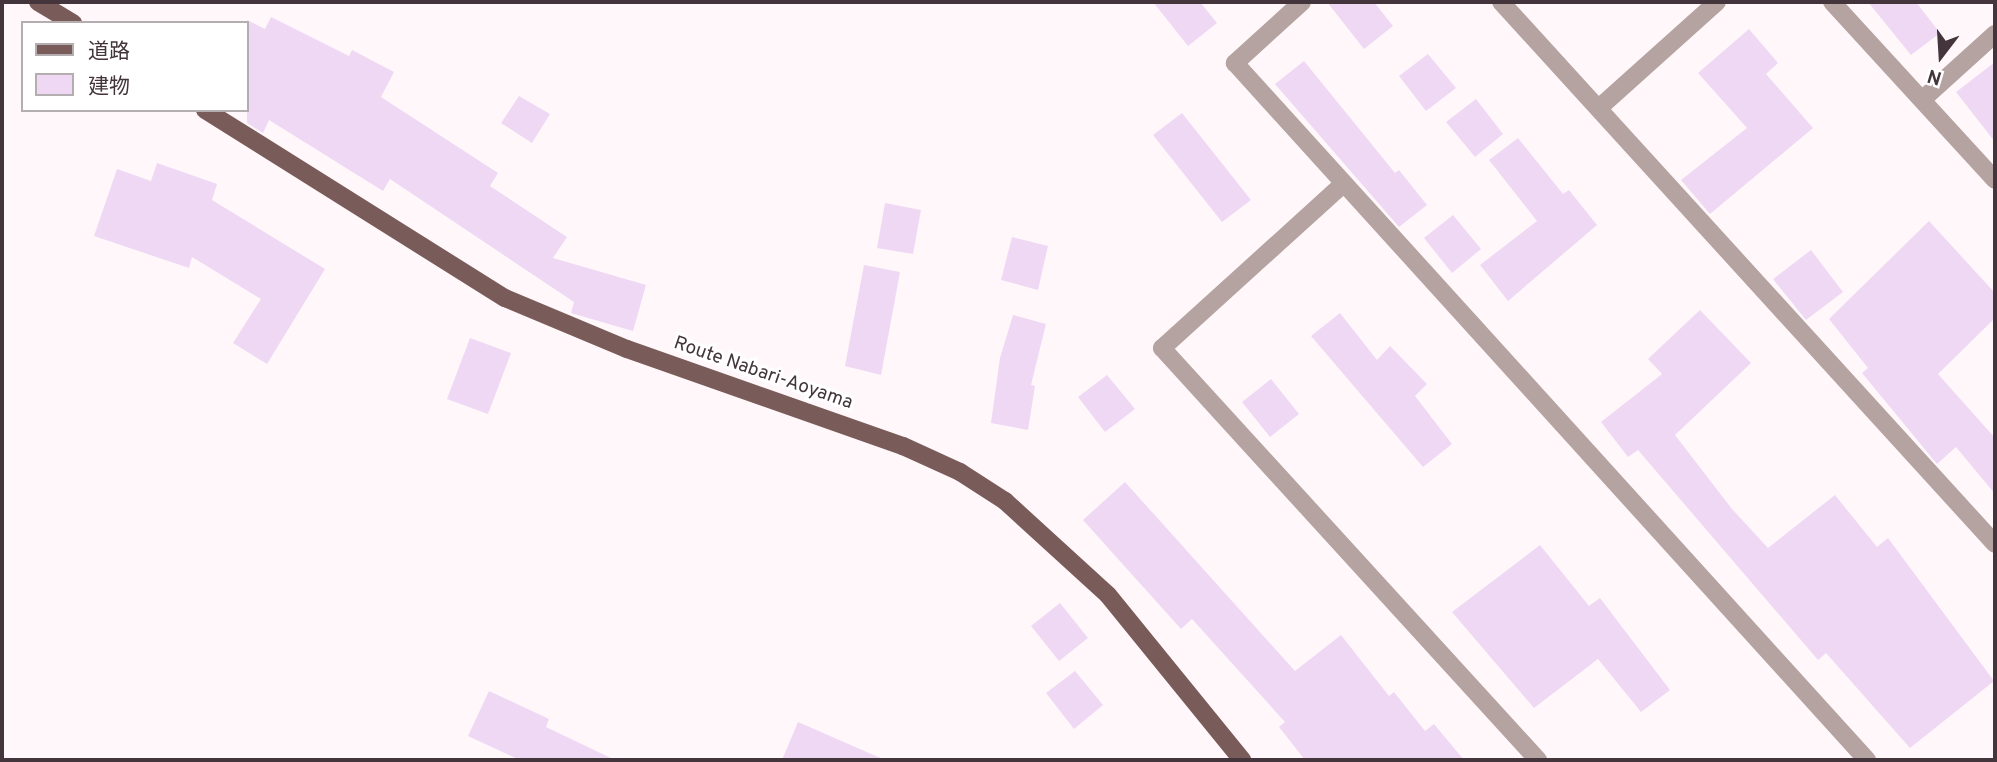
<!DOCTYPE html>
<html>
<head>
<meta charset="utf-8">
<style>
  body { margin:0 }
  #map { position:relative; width:1997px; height:762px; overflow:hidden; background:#fff7fa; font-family:Overpass,"Noto Sans JP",sans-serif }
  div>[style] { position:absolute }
  .building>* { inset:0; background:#efd8f4 }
  .minor>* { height:18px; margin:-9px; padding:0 9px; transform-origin:9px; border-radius:9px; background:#b4a3a1 }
  .major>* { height:18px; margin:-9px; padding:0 9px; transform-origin:9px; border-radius:9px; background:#795c59 }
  span { translate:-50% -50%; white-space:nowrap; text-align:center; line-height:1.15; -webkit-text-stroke:6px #fff; paint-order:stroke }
  .street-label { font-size:19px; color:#43353b }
  .frame { position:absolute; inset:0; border:4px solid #43353b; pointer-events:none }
  .legend { position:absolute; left:21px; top:21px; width:228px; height:91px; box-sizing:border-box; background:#fff; border:2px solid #b4aeb1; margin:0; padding:9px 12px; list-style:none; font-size:21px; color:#43353b }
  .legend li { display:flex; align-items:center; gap:14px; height:35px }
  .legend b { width:35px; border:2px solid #b4aeb1 }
  .north { position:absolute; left:1906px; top:21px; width:70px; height:70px; -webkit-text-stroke:5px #fff; paint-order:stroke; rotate:197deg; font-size:19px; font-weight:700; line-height:28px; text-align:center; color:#43353b }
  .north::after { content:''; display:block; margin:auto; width:24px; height:32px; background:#43353b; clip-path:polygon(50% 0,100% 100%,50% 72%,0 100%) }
</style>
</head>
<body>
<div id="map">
  <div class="building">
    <i style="clip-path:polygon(1153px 2px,1200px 2px,1217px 23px,1188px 46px)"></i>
    <i style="clip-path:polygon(1327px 2px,1374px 2px,1393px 26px,1364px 49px)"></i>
    <i style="clip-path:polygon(1868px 2px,1916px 2px,1940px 33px,1911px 55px)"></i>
    <i style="clip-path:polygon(271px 17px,349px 56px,352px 50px,394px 72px,381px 97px,498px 173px,490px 186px,567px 237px,553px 258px,646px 285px,633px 331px,571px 313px,574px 302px,390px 179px,383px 191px,269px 120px,263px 133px,247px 123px,247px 20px,265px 29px)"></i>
    <i style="clip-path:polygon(1749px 29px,1778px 63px,1766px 74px,1813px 128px,1710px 214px,1681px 180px,1747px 128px,1698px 73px)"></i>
    <i style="clip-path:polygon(1428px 54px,1456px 88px,1426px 111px,1399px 76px)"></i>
    <i style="clip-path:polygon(1304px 61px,1395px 173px,1399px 170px,1427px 205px,1399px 227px,1275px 84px)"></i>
    <i style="clip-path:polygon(1995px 62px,1995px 142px,1956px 92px)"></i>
    <i style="clip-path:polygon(519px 96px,550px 114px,532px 143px,501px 123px)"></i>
    <i style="clip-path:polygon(1476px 99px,1503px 134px,1475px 157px,1446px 122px)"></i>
    <i style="clip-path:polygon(1182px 113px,1251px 200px,1222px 222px,1153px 135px)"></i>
    <i style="clip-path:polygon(1518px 138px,1563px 194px,1569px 190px,1597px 225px,1508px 301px,1480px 265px,1537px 221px,1489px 160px)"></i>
    <i style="clip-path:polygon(157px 163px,217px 184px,212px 200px,325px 269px,267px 364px,233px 343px,261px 299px,192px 257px,189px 268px,94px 236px,117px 169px,151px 181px)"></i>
    <i style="clip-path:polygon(885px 203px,921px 210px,913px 254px,877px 248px)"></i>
    <i style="clip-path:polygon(1453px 215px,1481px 249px,1452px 273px,1424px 238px)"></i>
    <i style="clip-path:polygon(1929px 221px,1995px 293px,1995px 318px,1938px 374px,1995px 438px,1995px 494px,1956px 447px,1937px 464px,1862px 373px,1868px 368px,1829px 319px)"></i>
    <i style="clip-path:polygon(1012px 237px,1048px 246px,1038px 290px,1001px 280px)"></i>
    <i style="clip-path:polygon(1811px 250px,1843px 292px,1806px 320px,1773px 279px)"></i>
    <i style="clip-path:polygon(864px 265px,900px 272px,881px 375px,845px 366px)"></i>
    <i style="clip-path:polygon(1700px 310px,1751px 363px,1675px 435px,1732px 509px,1768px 548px,1835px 495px,1877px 547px,1888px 538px,1994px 681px,1910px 748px,1826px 653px,1818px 660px,1638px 450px,1628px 457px,1601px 422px,1662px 374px,1648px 359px)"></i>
    <i style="clip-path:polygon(1340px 313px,1377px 360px,1390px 346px,1427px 384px,1415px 396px,1452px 444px,1423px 467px,1311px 336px)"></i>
    <i style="clip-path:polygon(1013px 315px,1046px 324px,1031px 385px,1035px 386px,1028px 430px,991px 423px,1000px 358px)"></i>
    <i style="clip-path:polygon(470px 338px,511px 353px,488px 414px,447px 399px)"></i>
    <i style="clip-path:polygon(1107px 375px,1135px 409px,1105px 432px,1078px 397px)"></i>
    <i style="clip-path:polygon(1271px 379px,1299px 414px,1270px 437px,1242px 402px)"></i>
    <i style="clip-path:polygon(1125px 482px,1295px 671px,1341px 635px,1389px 696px,1394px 692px,1425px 731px,1434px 724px,1464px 760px,1305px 760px,1279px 727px,1285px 722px,1192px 619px,1181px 629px,1083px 520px)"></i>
    <i style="clip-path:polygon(1540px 545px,1589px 606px,1600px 598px,1670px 690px,1641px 712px,1598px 659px,1534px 708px,1452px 612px)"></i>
    <i style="clip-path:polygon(1060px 603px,1088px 638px,1059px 661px,1031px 626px)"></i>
    <i style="clip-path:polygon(1075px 671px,1103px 705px,1074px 729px,1046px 693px)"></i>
    <i style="clip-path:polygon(489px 691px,549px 719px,546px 727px,615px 760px,520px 760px,468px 736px)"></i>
    <i style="clip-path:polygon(798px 722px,885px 760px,782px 760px)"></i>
  </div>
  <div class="minor">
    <i style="left:1302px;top:2px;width:91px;rotate:137.7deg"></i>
    <i style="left:1235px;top:63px;width:941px;rotate:47.8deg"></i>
    <i style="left:1501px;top:2px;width:733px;rotate:47.65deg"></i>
    <i style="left:1832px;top:2px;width:241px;rotate:47.5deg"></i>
    <i style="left:1923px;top:99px;width:97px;rotate:-42.1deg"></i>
    <i style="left:1600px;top:107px;width:157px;rotate:-41.9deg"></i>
    <i style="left:1342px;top:185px;width:243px;rotate:137.8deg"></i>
    <i style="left:1162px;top:348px;width:558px;rotate:47.62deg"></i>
  </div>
  <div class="major">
    <i style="left:38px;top:2px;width:41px;rotate:31deg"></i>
    <i style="left:205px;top:110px;width:354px;rotate:32.1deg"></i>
    <i style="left:505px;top:298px;width:132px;rotate:22.7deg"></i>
    <i style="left:627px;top:349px;width:293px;rotate:19.4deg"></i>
    <i style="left:903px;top:446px;width:63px;rotate:24.5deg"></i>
    <i style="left:960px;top:472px;width:54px;rotate:32.8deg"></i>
    <i style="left:1005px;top:501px;width:139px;rotate:42.4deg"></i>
    <i style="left:1108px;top:595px;width:213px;rotate:50.9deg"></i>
  </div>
  <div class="street-label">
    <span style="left:763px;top:374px;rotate:19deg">Route Nabari-Aoyama</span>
  </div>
  <div class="frame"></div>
  <ul class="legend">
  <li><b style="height:9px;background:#795c59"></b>道路</li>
  <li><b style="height:19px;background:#efd8f4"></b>建物</li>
  </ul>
  <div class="north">N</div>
</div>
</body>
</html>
